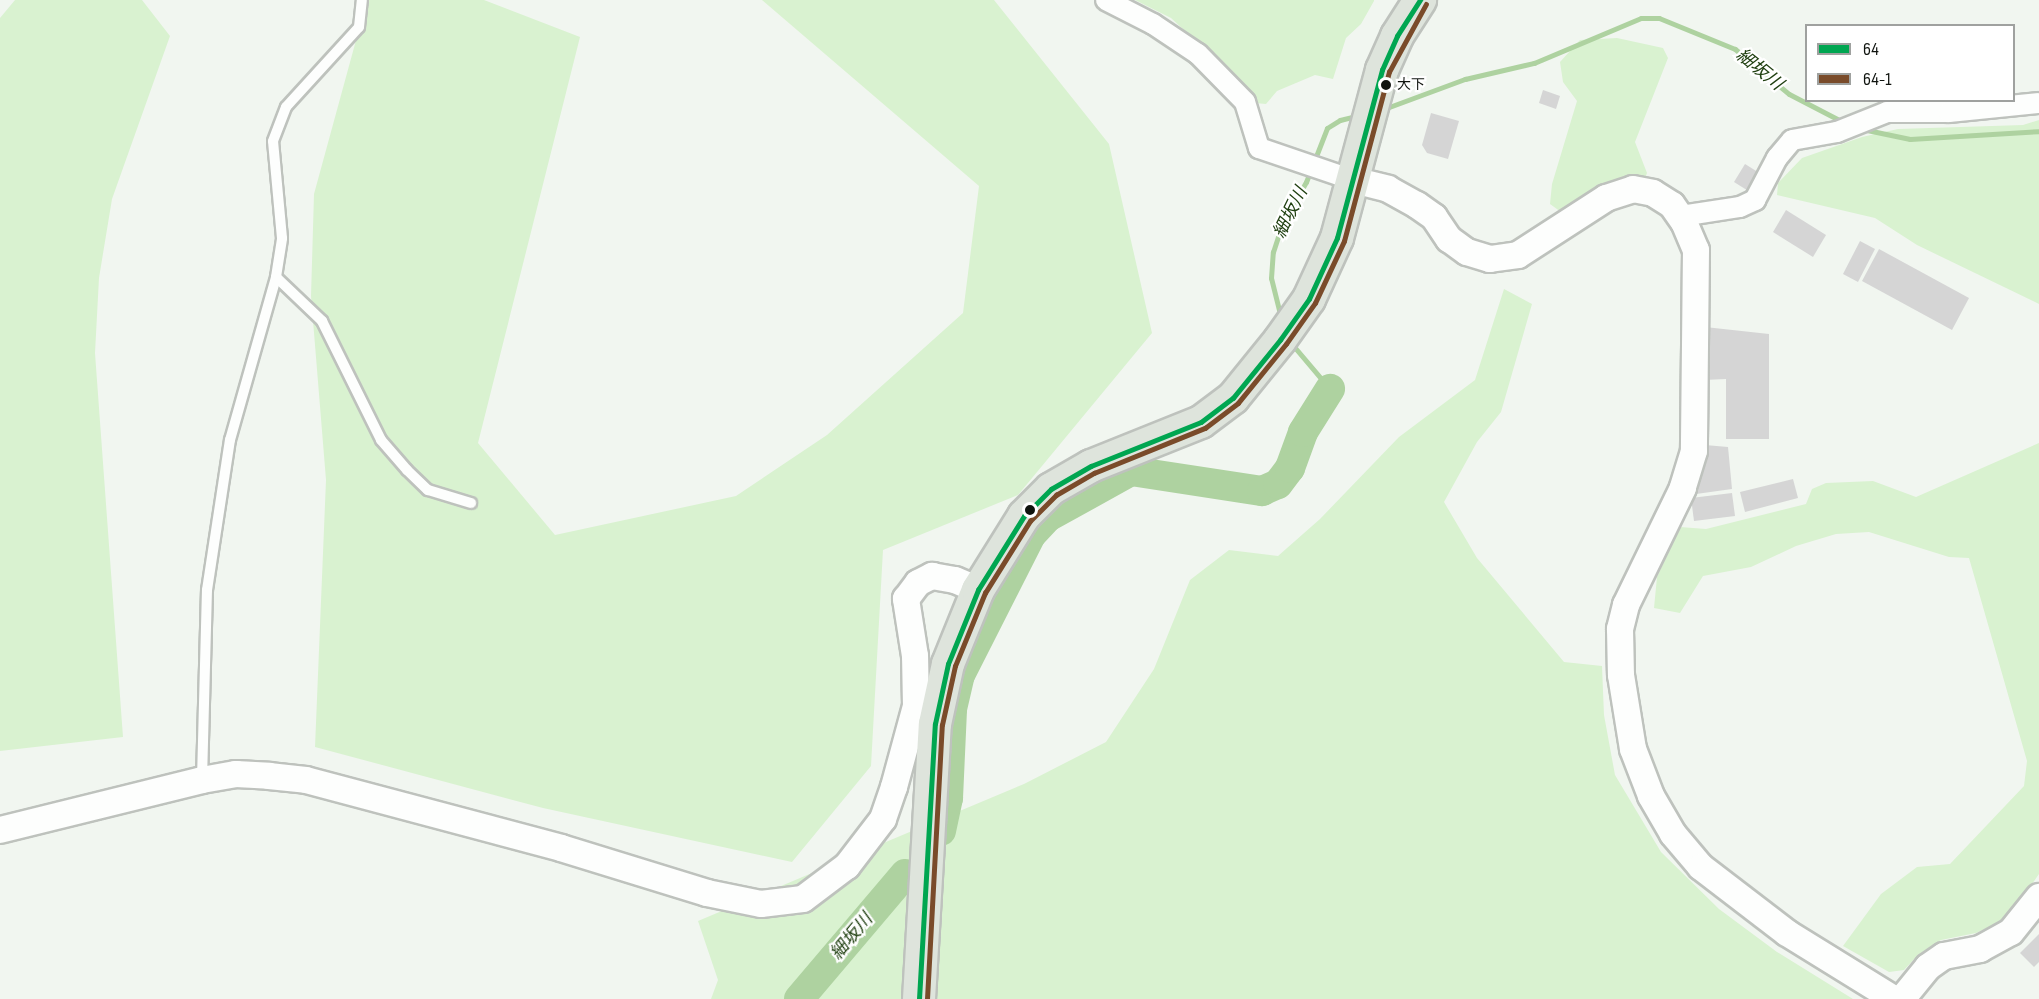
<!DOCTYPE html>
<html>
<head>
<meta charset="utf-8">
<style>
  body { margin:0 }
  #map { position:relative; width:2039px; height:999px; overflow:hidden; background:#f1f6f0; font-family:"Sofia Sans Condensed","Noto Sans JP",sans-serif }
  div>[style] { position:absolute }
  .green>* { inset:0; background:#d9f2d0 }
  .stream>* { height:5px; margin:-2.5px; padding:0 2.5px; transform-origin:2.5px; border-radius:2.5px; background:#aed2a0 }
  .river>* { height:30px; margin:-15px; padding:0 15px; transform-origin:15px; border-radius:15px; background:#aed2a0 }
  .building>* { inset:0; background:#d5d5d5 }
  .roads { filter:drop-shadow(2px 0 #bec2bd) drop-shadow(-2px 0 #bec2bd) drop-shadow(0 2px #bec2bd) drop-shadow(0 -2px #bec2bd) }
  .service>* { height:10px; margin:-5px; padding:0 5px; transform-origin:5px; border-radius:5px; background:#fdfefd }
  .minor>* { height:20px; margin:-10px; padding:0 10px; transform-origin:10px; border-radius:10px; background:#fdfefd }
  .tertiary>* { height:26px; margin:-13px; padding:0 13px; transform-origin:13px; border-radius:13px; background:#fdfefd }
  .primary>* { height:32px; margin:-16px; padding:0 16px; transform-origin:16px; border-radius:16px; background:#dee4dc }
  .bus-1>* { height:4.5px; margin:-2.25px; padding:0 2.25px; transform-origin:2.25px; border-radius:2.25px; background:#00a651 }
  .bus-2>* { height:4.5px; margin:-2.25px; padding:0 2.25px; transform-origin:2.25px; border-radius:2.25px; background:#7a4b2a }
  .dots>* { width:16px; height:16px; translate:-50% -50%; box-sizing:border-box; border:3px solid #fff; border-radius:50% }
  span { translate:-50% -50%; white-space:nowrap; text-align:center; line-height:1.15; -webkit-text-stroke:4.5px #fff; paint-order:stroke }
  .bus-label { font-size:14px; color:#10140f }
  .left { translate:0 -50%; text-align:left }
  .water-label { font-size:18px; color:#214112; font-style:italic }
  .legend { position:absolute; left:1805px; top:24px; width:210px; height:78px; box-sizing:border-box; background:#fff; border:2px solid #9fa19f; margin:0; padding:8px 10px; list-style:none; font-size:18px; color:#10140f }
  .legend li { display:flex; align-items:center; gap:12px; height:30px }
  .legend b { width:30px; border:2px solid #9fa19f }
</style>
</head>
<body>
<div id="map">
  <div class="green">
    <i style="clip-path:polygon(15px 0,142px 0,170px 36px,112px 199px,99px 278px,95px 353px,123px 737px,0 751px,0 18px)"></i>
    <i style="clip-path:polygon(367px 0,484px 0,580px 37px,478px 443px,555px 535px,736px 496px,827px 435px,963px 313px,979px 186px,762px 0,994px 0,1109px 144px,1152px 333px,1018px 495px,883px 550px,871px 766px,792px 862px,543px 808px,315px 747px,326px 480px,311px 296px,314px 194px)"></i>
    <i style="clip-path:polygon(1135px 0,1374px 0,1374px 1px,1361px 24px,1346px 38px,1333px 79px,1315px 75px,1277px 91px,1266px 104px,1255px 103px,1243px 85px,1171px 18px)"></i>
    <i style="clip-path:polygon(1617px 38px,1663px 48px,1668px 58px,1635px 142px,1647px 173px,1644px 181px,1616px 181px,1561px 212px,1550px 204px,1552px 184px,1577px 101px,1563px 82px,1560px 62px,1580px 40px)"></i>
    <i style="clip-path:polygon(2039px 120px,2039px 304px,1917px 245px,1875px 218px,1777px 195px,1778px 183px,1802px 158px,1862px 137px,1898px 129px,2023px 125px)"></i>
    <i style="clip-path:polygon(1504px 289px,1532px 304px,1501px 412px,1477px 442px,1444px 502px,1477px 558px,1564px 662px,1602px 666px,1604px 715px,1615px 775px,1661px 852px,1719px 909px,1777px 952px,1853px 999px,711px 999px,718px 980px,698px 921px,1024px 784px,1106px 742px,1154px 669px,1190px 580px,1229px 550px,1278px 556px,1320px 519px,1399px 437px,1475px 380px)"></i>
    <i style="clip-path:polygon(2039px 443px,2039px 874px,2008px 918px,1976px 933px,1941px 940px,1918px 955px,1904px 970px,1889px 972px,1843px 946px,1881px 894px,1917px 867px,1950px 864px,2024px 786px,2027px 761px,1969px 558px,1949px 557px,1869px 532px,1836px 534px,1796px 546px,1751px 567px,1703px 576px,1680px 613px,1654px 608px,1657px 577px,1680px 527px,1706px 529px,1806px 504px,1812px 489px,1826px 483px,1873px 481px,1916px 497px)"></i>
  </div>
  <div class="stream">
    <i style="left:1381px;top:110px;width:90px;rotate:-20.3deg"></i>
    <i style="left:1465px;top:79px;width:71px;rotate:-13.1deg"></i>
    <i style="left:1534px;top:63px;width:116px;rotate:-22.8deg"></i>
    <i style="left:1641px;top:18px;width:18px"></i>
    <i style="left:1659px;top:18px;width:82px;rotate:22.2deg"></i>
    <i style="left:1735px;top:49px;width:70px;rotate:39.8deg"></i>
    <i style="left:1789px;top:94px;width:63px;rotate:27.4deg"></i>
    <i style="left:1862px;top:129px;width:49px;rotate:11.8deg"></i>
    <i style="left:1910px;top:139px;width:129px;rotate:-3.5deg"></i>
    <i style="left:1281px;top:318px;width:41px;rotate:-104deg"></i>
    <i style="left:1271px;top:278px;width:26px;rotate:-86deg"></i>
    <i style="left:1273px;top:252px;width:29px;rotate:-72deg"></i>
    <i style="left:1282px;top:224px;width:48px;rotate:-60.3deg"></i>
    <i style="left:1306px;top:182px;width:58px;rotate:-68.7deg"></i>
    <i style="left:1327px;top:128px;width:15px;rotate:-32deg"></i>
    <i style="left:1340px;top:120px;width:21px;rotate:-14deg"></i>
    <i style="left:1291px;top:343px;width:60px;rotate:49.7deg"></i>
  </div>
  <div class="river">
    <i style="left:941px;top:831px;width:34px;rotate:-78deg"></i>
    <i style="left:948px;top:798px;width:89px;rotate:-87.4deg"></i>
    <i style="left:952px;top:709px;width:35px;rotate:-77deg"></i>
    <i style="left:960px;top:675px;width:157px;rotate:-63.1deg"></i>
    <i style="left:1031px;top:535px;width:25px;rotate:-47deg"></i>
    <i style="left:1048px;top:517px;width:95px;rotate:-29deg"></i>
    <i style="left:1131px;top:471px;width:133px;rotate:8.7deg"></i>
    <i style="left:1262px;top:491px;width:17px;rotate:-24deg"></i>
    <i style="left:1278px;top:484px;width:20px;rotate:-53deg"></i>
    <i style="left:1290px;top:468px;width:38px;rotate:-70deg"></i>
    <i style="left:1303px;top:432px;width:51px;rotate:-57.9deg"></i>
    <i style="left:799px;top:999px;width:164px;rotate:-49.7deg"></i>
  </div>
  <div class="building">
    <i style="clip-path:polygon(1543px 90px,1560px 96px,1556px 109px,1539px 103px)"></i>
    <i style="clip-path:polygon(1431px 113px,1459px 121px,1448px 159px,1427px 153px,1422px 145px)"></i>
    <i style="clip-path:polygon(1745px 164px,1761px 174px,1750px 192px,1734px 182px)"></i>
    <i style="clip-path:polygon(1786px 210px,1826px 235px,1813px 257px,1773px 232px)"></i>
    <i style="clip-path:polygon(1860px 241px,1875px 249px,1858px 282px,1843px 274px)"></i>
    <i style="clip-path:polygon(1879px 249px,1969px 298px,1952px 330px,1862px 281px)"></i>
    <i style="clip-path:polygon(1705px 327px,1769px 334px,1769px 439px,1726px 439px,1726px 379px,1704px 380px)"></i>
    <i style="clip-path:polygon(1705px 445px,1728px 447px,1732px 489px,1696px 494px)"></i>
    <i style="clip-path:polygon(1793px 479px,1798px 498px,1745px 512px,1740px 492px)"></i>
    <i style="clip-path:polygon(1732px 493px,1735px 516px,1694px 521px,1691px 498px)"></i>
    <i style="clip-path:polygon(2039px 934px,2039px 962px,2034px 967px,2020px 953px)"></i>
  </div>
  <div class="roads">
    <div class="service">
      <i style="left:276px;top:277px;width:64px;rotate:43.7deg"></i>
      <i style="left:322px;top:321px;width:133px;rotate:63.6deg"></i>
      <i style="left:381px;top:440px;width:40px;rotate:49deg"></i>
      <i style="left:407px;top:470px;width:29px;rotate:44deg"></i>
      <i style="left:428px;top:490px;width:45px;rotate:16.8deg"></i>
      <i style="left:202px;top:780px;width:190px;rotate:-88.5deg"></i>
      <i style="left:207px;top:590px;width:152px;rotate:-81.3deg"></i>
      <i style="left:230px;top:440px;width:169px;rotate:-74.2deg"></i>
      <i style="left:276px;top:277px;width:39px;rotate:-81deg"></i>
      <i style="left:282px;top:238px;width:97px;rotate:-95.3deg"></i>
      <i style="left:273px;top:141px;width:36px;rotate:-69deg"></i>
      <i style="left:286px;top:107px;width:108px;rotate:-47.6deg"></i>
      <i style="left:359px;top:27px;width:27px;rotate:-84deg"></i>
    </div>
    <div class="minor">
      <i style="left:1106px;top:0;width:53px;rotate:27.1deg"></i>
      <i style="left:1153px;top:24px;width:54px;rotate:33.7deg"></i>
      <i style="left:1198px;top:54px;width:67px;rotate:45.6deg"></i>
      <i style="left:1245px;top:102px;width:48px;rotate:73.1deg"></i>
      <i style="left:1259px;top:148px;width:99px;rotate:18.8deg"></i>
      <i style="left:1681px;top:216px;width:60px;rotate:-8.7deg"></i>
      <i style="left:1740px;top:207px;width:17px;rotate:-25deg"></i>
      <i style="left:1755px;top:200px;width:47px;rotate:-62.4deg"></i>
      <i style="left:1777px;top:158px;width:23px;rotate:-50deg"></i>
      <i style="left:1792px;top:140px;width:46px;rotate:-10.1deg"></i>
      <i style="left:1837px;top:132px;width:54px;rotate:-21.8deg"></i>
      <i style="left:1887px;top:112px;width:62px"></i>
      <i style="left:1949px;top:112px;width:90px;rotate:-5.7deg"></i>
    </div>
    <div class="tertiary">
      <i style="left:1353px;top:180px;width:36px;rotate:14deg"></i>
      <i style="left:1388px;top:189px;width:33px;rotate:29deg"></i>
      <i style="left:1417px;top:205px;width:21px;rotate:35deg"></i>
      <i style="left:1434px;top:217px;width:27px;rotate:56deg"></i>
      <i style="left:1449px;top:239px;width:22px;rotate:36deg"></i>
      <i style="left:1467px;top:252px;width:24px;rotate:17deg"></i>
      <i style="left:1490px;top:259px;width:28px;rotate:-8deg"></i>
      <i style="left:1518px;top:255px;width:105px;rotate:-32.9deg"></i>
      <i style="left:1606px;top:198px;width:28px;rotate:-18deg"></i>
      <i style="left:1633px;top:189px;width:20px;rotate:11deg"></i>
      <i style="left:1653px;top:193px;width:22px;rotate:32deg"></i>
      <i style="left:1672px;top:205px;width:21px;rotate:55deg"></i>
      <i style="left:1684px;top:222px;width:30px;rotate:67deg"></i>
      <i style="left:1696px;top:250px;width:201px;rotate:90.6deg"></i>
      <i style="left:1694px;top:451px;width:39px;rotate:107deg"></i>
      <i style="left:1683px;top:488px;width:130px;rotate:116deg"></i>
      <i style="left:1626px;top:605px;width:25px;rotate:104deg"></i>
      <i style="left:1620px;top:629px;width:46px;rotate:88.8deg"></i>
      <i style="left:1621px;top:675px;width:75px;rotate:80.8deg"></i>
      <i style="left:1633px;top:749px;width:50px;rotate:69deg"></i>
      <i style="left:1651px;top:796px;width:44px;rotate:59.9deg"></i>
      <i style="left:1673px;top:834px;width:43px;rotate:49.7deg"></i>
      <i style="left:1701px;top:867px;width:108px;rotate:37.5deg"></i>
      <i style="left:1787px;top:933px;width:126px;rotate:31.7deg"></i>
      <i style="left:0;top:830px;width:208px;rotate:-13.9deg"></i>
      <i style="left:202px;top:780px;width:35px;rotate:-10deg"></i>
      <i style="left:236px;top:774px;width:33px;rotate:3deg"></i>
      <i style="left:269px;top:776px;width:37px;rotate:6deg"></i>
      <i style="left:306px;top:780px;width:264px;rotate:14.9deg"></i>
      <i style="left:561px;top:848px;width:153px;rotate:17.1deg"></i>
      <i style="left:707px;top:893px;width:55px;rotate:11.5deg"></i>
      <i style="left:761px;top:904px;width:42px;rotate:-6.8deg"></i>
      <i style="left:803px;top:899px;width:55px;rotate:-36.9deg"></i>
      <i style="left:847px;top:866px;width:59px;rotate:-52.5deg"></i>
      <i style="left:883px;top:819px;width:34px;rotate:-71deg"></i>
      <i style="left:894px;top:787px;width:84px;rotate:-74.8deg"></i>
      <i style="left:916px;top:706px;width:50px;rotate:-91.1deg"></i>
      <i style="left:915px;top:656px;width:58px;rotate:-99deg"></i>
      <i style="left:906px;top:599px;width:20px;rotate:-53deg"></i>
      <i style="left:918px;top:583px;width:16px;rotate:-27deg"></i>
      <i style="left:932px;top:576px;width:23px;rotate:10deg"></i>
      <i style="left:955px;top:580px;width:25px;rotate:23deg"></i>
      <i style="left:1902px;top:999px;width:41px;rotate:-50.9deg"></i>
      <i style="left:1928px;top:967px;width:19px;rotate:-35deg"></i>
      <i style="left:1944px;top:956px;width:37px;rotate:-11deg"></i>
      <i style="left:1980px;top:949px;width:35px;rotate:-29deg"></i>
      <i style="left:2011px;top:932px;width:45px;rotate:-51.3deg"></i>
    </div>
    <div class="primary">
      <i style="left:919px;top:999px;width:275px;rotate:-86.7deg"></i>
      <i style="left:935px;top:724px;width:61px;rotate:-77.8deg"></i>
      <i style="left:948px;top:664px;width:80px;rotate:-67.9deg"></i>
      <i style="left:978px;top:590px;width:87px;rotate:-58.1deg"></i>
      <i style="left:1024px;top:516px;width:38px;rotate:-45deg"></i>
      <i style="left:1051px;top:489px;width:46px;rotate:-29.9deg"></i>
      <i style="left:1091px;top:466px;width:118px;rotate:-21.8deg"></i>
      <i style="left:1201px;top:422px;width:40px;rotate:-37deg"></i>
      <i style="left:1233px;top:398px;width:75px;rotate:-51deg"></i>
      <i style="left:1280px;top:340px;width:50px;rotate:-54.7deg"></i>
      <i style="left:1309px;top:299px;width:67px;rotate:-65.3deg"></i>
      <i style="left:1337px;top:238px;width:174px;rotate:-75deg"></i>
      <i style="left:1382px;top:70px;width:37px;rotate:-66deg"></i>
      <i style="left:1397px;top:36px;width:43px;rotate:-57.4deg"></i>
    </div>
  </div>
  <div class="bus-1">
    <i style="left:919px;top:999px;width:275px;rotate:-86.7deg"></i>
    <i style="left:935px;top:724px;width:61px;rotate:-77.8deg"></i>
    <i style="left:948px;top:664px;width:80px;rotate:-67.9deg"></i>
    <i style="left:978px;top:590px;width:87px;rotate:-58.1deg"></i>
    <i style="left:1024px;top:516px;width:38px;rotate:-45deg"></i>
    <i style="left:1051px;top:489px;width:46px;rotate:-29.9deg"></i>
    <i style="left:1091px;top:466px;width:118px;rotate:-21.8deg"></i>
    <i style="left:1201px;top:422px;width:40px;rotate:-37deg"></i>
    <i style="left:1233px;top:398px;width:75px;rotate:-51deg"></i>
    <i style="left:1280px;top:340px;width:50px;rotate:-54.7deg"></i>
    <i style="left:1309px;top:299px;width:67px;rotate:-65.3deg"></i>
    <i style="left:1337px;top:238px;width:174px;rotate:-75deg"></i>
    <i style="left:1382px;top:70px;width:37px;rotate:-66deg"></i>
    <i style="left:1397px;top:36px;width:43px;rotate:-57.4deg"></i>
  </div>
  <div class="bus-2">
    <i style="left:927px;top:999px;width:274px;rotate:-86.9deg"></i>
    <i style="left:942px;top:725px;width:60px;rotate:-77.6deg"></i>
    <i style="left:955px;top:666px;width:79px;rotate:-67.7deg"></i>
    <i style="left:985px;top:593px;width:85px;rotate:-58deg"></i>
    <i style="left:1030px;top:521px;width:37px;rotate:-45deg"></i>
    <i style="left:1056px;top:495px;width:44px;rotate:-30.1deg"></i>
    <i style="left:1094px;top:473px;width:120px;rotate:-22.1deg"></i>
    <i style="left:1205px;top:428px;width:41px;rotate:-37.1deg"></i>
    <i style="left:1238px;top:403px;width:76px;rotate:-50.9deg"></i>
    <i style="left:1286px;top:344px;width:50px;rotate:-54.7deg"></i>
    <i style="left:1315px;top:303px;width:68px;rotate:-64.9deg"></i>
    <i style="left:1344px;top:241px;width:175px;rotate:-75.1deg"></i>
    <i style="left:1389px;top:72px;width:77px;rotate:-61.4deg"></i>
  </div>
  <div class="dots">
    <i style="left:1386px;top:85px;background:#10140f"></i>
    <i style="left:1030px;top:510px;background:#10140f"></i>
  </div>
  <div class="bus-label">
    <span class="left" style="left:1397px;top:85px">大下</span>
  </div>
  <div class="water-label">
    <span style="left:1759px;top:70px;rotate:39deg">細坂川</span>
    <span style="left:1291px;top:213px;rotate:-64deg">細坂川</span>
    <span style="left:852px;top:937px;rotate:-50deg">細坂川</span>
  </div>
  <ul class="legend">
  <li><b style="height:8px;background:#00a651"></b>64</li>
  <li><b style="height:8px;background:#7a4b2a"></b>64-1</li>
  </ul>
</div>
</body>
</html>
